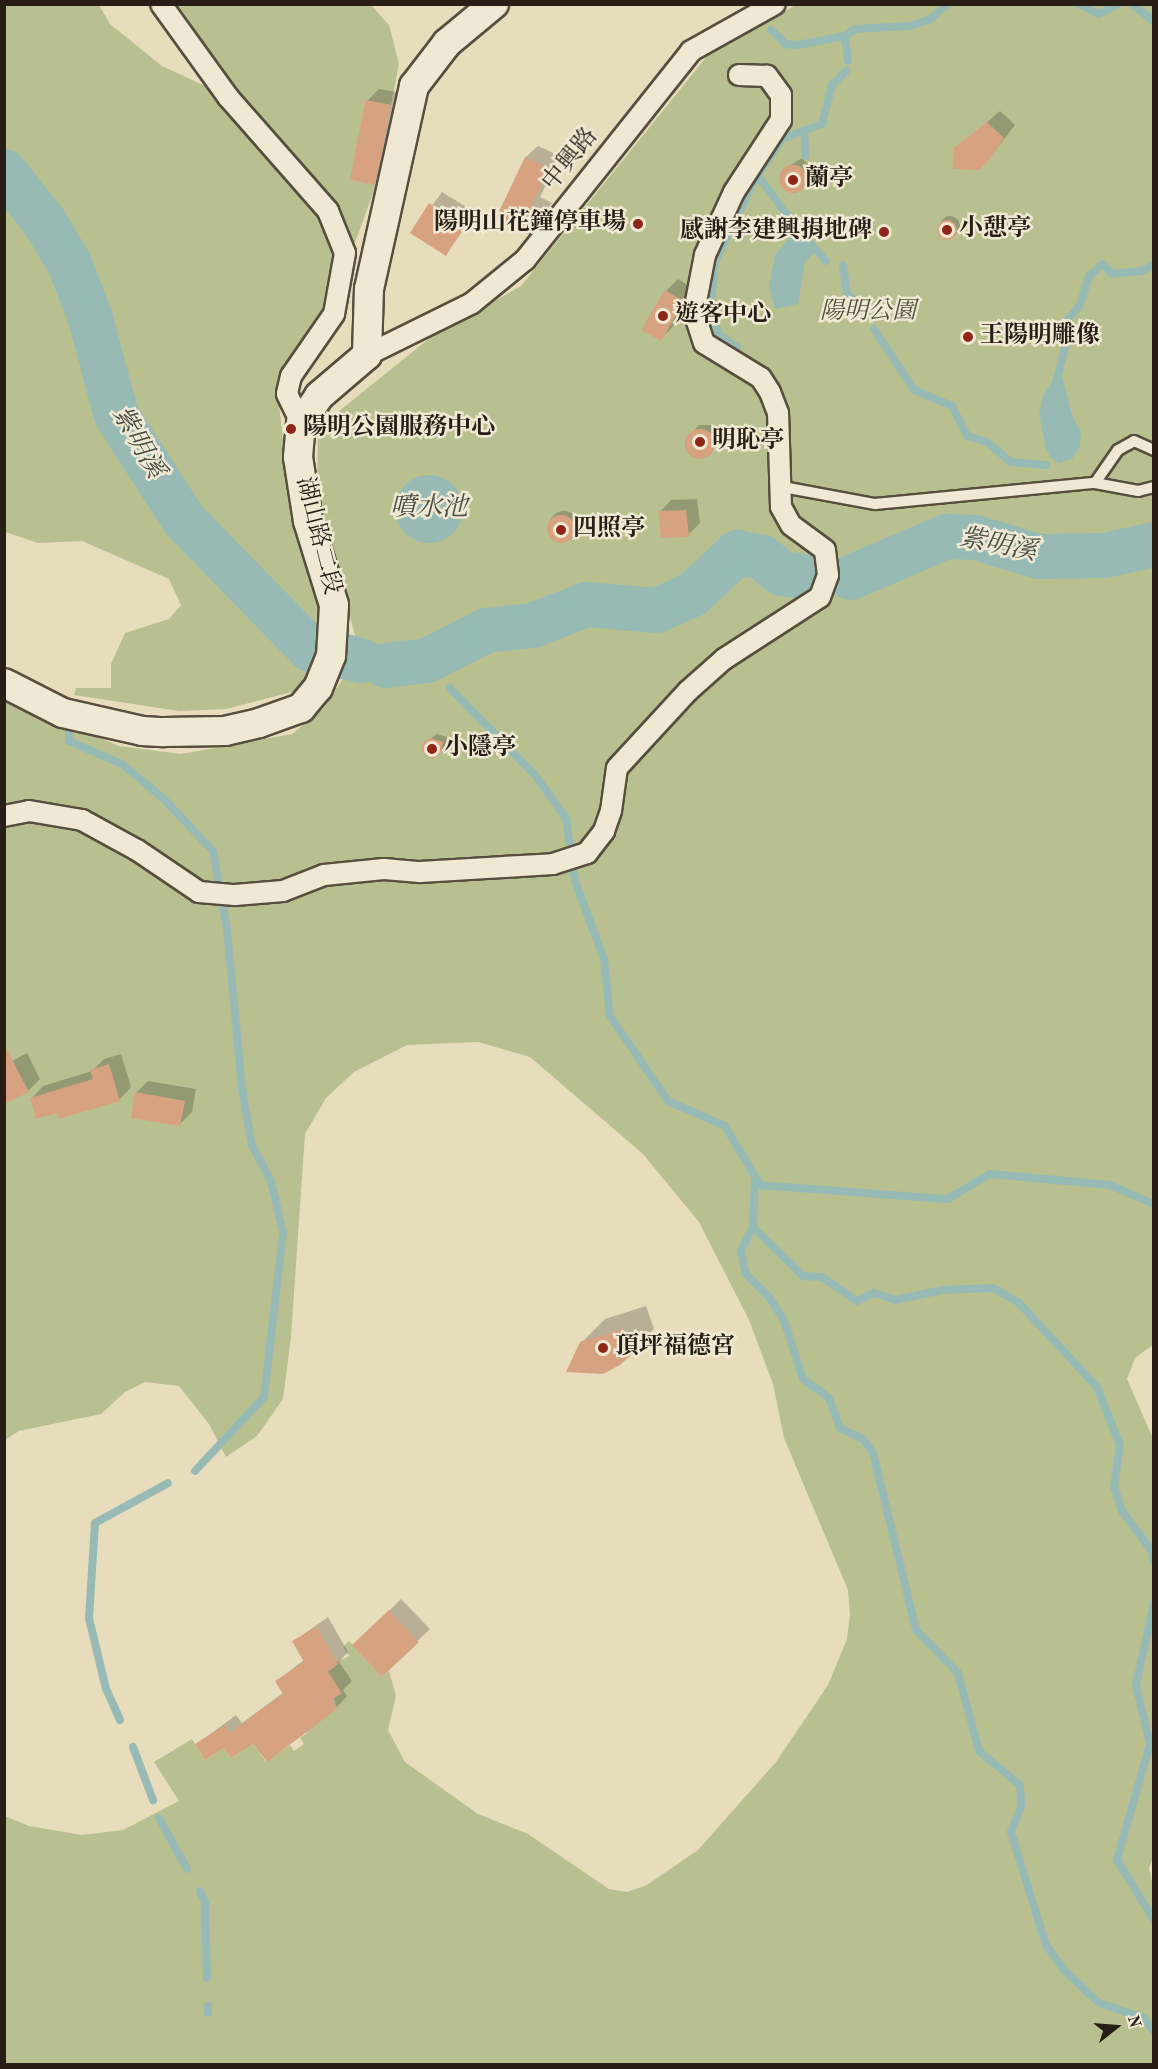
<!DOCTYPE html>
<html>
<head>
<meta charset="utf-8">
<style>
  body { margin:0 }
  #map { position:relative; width:1158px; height:2069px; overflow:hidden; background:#e7ddbc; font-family:"Old Standard TT","Noto Serif TC",serif }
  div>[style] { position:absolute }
  .green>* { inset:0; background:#b8c08f }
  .water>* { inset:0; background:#97bbb4 }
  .round { border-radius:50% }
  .shadow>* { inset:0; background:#0003 }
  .stream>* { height:8px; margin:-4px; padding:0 4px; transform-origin:4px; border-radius:4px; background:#97bbb4 }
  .river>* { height:45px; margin:-22.5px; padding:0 22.5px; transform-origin:22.5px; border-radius:22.5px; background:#97bbb4 }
  .building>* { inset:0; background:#d7a27f }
  .roads { filter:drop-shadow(2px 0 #584e3f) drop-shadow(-2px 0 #584e3f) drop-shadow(0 2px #584e3f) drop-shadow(0 -2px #584e3f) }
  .lane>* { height:10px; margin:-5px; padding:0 5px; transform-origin:5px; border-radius:5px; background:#efe9d3 }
  .street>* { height:20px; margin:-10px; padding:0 10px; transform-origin:10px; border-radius:10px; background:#efe9d3 }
  .secondary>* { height:28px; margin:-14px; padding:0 14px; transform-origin:14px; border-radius:14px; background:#efe9d3 }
  .dots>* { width:16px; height:16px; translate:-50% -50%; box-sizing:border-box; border:3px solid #efe9d3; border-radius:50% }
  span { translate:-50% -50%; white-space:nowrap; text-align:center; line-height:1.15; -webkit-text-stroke:5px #efe9d3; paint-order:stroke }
  .street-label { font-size:24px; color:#281e15 }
  .poi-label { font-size:24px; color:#281e15; font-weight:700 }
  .left { translate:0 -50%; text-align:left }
  .right { translate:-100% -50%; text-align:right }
  .park-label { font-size:24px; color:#534f3a; font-style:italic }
  .water-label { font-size:26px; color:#494d45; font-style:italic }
  .frame { position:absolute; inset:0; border:6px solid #281e15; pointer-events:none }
  .north { position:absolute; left:1086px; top:1997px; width:60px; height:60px; -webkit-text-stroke:4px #efe9d3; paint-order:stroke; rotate:73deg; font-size:16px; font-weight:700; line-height:24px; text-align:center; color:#281e15 }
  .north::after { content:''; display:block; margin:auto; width:21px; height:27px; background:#281e15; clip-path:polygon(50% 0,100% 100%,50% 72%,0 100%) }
</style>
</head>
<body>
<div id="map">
  <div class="green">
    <i style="clip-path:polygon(4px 5px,99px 5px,110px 24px,162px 66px,203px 85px,222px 70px,178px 5px,371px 5px,389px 25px,399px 64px,391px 105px,365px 100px,351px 180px,376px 185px,356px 240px,332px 286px,327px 312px,297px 356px,279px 404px,286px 468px,321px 596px,323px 642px,304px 685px,292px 692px,226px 709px,179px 711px,74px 695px,76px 688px,111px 688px,111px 664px,125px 633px,169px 619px,181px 605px,169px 579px,82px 541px,38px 543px,5px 532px)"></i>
    <i style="clip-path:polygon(796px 5px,1153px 5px,1154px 1344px,1135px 1358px,1127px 1379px,1154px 1441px,1154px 1855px,1149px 1868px,1154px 1891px,1153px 2064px,5px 2064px,5px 1816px,29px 1826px,82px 1835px,123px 1830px,179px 1801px,154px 1762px,192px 1739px,205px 1760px,224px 1748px,231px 1758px,241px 1752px,240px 1726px,266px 1762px,290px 1745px,294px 1751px,304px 1744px,300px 1738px,307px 1733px,306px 1729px,337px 1709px,325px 1668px,349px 1656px,343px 1647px,349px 1641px,382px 1677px,389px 1671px,396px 1696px,388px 1730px,405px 1762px,478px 1814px,528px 1834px,609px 1889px,627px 1892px,647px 1885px,698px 1850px,776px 1762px,828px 1685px,847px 1639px,850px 1615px,848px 1590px,784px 1438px,773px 1384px,749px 1320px,699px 1222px,643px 1154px,530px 1057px,478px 1042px,407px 1045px,354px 1072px,326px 1098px,305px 1134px,291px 1337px,283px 1399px,257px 1436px,226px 1457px,209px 1424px,179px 1386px,145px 1382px,125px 1392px,101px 1414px,19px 1431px,5px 1440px,5px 697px,119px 746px,181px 754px,292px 734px,324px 708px,347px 672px,357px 642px,317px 500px,318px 428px,431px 337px,521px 286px,708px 55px)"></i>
  </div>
  <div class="water">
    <i style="clip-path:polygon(797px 229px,815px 252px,805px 262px,798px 304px,775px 309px,769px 286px,775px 255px)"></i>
    <i style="clip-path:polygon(1062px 376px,1072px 415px,1081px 433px,1080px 447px,1072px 459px,1059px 463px,1050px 457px,1046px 448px,1039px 414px,1043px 395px,1056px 377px)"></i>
    <i class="round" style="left:395px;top:475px;width:68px;height:68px"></i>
  </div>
  <div class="shadow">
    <i style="clip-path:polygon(379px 89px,402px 93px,386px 171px,375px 183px,367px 101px)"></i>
    <i style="clip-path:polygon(1000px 111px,1015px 125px,990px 157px,956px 149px)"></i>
    <i style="clip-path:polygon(538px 146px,560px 156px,540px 197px,552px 203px,529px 233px,498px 217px,526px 157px)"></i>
    <i style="clip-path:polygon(802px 158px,814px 171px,796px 193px,786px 190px,781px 182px,789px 166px)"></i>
    <i style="clip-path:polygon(442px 192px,476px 213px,446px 254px,412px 233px)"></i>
    <i class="round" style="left:940px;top:216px;width:20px;height:20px"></i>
    <i style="clip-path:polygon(678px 279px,694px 289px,672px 328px,660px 339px,666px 291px)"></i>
    <i style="clip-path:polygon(699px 425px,714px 425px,721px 430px,722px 443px,694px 458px,686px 450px,685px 440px)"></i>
    <i style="clip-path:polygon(697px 499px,700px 523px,688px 535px,660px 512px,671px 500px)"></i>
    <i class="round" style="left:549px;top:511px;width:30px;height:30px"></i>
    <i style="clip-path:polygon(437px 734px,447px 737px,445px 748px,432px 757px,426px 756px,425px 743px)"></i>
    <i style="clip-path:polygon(27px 1053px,40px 1079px,28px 1091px,4px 1103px,5px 1065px)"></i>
    <i style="clip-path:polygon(121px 1054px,131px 1087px,120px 1099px,60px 1117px,57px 1111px,32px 1098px,43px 1086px,92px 1071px,104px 1059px)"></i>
    <i style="clip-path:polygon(148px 1081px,196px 1089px,192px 1112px,180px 1124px,136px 1093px)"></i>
    <i style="clip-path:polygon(646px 1306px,654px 1329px,631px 1352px,581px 1343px,605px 1319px)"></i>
    <i style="clip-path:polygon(401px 1599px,430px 1629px,382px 1675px,354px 1645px)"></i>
    <i style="clip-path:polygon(328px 1617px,348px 1652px,339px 1662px,352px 1681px,343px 1690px,347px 1696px,336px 1708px,317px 1720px,254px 1742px,197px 1744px,236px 1715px,242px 1723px,284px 1692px,277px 1681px,305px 1659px,294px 1641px)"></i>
  </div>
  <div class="stream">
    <i style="left:1079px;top:4px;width:22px;rotate:27deg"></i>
    <i style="left:1099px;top:14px;width:22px;rotate:-27deg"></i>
    <i style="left:1132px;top:4px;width:28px;rotate:38deg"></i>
    <i style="left:771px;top:30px;width:21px;rotate:43deg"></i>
    <i style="left:786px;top:44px;width:12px;rotate:5deg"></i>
    <i style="left:798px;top:45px;width:48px;rotate:-10.8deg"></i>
    <i style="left:845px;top:36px;width:12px;rotate:-35deg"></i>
    <i style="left:855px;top:29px;width:54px;rotate:-3.2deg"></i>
    <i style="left:909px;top:26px;width:21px;rotate:-17deg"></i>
    <i style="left:929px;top:20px;width:25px;rotate:-40deg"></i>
    <i style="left:845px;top:36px;width:25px;rotate:83deg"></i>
    <i style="left:804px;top:130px;width:26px;rotate:86deg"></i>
    <i style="left:788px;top:216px;width:44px;rotate:-126.6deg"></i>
    <i style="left:762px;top:181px;width:7px;rotate:-164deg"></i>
    <i style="left:755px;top:179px;width:48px;rotate:-56deg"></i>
    <i style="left:782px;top:139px;width:43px;rotate:-20.6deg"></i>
    <i style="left:822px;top:124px;width:40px;rotate:-75.6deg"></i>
    <i style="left:832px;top:85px;width:20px;rotate:-45deg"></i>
    <i style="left:797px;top:229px;width:43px;rotate:47.8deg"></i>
    <i style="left:843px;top:265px;width:29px;rotate:82deg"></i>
    <i style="left:847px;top:294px;width:27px;rotate:42deg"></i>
    <i style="left:874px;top:329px;width:73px;rotate:56.7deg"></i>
    <i style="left:914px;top:390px;width:41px;rotate:22.8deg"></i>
    <i style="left:952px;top:406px;width:34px;rotate:63deg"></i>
    <i style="left:967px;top:436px;width:21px;rotate:17deg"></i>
    <i style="left:987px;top:442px;width:31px;rotate:40deg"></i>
    <i style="left:1011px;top:462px;width:35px;rotate:5deg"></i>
    <i style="left:737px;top:347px;width:23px;rotate:-146deg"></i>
    <i style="left:718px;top:334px;width:29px;rotate:-104deg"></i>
    <i style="left:711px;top:306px;width:44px;rotate:-84.8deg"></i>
    <i style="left:715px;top:262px;width:92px;rotate:-64.3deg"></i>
    <i style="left:1055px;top:386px;width:40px;rotate:-75.6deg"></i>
    <i style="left:1065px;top:347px;width:20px;rotate:-101deg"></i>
    <i style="left:1061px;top:327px;width:29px;rotate:-49deg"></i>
    <i style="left:1080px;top:305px;width:30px;rotate:-73deg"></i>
    <i style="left:1089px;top:276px;width:18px;rotate:-41deg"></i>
    <i style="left:1103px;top:264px;width:13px;rotate:48deg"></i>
    <i style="left:1112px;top:274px;width:30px;rotate:-6deg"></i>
    <i style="left:1142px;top:271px;width:14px;rotate:-30deg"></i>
    <i style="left:427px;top:660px;width:6px;rotate:51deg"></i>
    <i style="left:450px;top:688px;width:122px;rotate:45.7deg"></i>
    <i style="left:535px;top:775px;width:53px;rotate:54.2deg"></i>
    <i style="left:566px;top:818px;width:64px;rotate:81.9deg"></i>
    <i style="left:575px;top:881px;width:83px;rotate:69.6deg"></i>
    <i style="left:604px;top:959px;width:57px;rotate:84deg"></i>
    <i style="left:610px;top:1016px;width:103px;rotate:55.7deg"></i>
    <i style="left:668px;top:1101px;width:62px;rotate:23.7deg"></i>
    <i style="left:725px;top:1126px;width:69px;rotate:59.3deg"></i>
    <i style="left:760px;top:1185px;width:189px;rotate:4.3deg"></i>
    <i style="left:948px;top:1199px;width:49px;rotate:-30.8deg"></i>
    <i style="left:990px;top:1174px;width:121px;rotate:5.2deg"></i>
    <i style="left:1110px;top:1185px;width:48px;rotate:23.4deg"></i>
    <i style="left:69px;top:727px;width:14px;rotate:90deg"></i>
    <i style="left:69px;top:741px;width:58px;rotate:23.5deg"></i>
    <i style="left:122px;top:764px;width:53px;rotate:39.7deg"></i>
    <i style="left:163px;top:798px;width:73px;rotate:46.7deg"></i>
    <i style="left:213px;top:851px;width:79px;rotate:79.8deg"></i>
    <i style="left:227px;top:929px;width:161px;rotate:84.6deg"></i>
    <i style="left:242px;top:1089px;width:57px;rotate:79.9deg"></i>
    <i style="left:252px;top:1145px;width:41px;rotate:62.2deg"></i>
    <i style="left:271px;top:1181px;width:53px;rotate:77deg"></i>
    <i style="left:283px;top:1233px;width:165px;rotate:96.6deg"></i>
    <i style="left:264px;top:1397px;width:101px;rotate:133deg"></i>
    <i style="left:755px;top:1177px;width:50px;rotate:92.3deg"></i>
    <i style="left:753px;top:1227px;width:27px;rotate:117deg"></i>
    <i style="left:741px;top:1251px;width:24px;rotate:78deg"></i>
    <i style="left:746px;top:1274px;width:33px;rotate:45deg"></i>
    <i style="left:769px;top:1297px;width:27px;rotate:57deg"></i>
    <i style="left:784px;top:1320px;width:62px;rotate:72.1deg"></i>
    <i style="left:803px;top:1379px;width:32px;rotate:36deg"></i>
    <i style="left:829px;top:1398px;width:32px;rotate:70deg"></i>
    <i style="left:840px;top:1428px;width:25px;rotate:26deg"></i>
    <i style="left:863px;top:1439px;width:17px;rotate:54deg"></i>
    <i style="left:873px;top:1453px;width:182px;rotate:76.3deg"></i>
    <i style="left:916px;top:1630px;width:60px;rotate:45.7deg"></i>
    <i style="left:958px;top:1673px;width:81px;rotate:74.9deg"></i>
    <i style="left:979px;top:1751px;width:53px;rotate:39.7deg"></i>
    <i style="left:1020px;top:1785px;width:22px;rotate:87deg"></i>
    <i style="left:1021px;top:1807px;width:27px;rotate:112deg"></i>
    <i style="left:1011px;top:1832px;width:118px;rotate:72.8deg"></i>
    <i style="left:1046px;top:1945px;width:31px;rotate:54deg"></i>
    <i style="left:1064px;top:1970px;width:48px;rotate:43.3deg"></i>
    <i style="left:1099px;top:2003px;width:47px;rotate:18.4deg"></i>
    <i style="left:1144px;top:2018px;width:17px;rotate:54deg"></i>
    <i style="left:753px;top:1227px;width:70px;rotate:44.4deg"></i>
    <i style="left:803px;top:1276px;width:19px;rotate:3deg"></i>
    <i style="left:822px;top:1277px;width:42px;rotate:34.4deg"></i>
    <i style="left:857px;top:1301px;width:19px;rotate:-25deg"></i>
    <i style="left:874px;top:1293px;width:22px;rotate:18deg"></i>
    <i style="left:895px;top:1300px;width:49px;rotate:-11.8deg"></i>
    <i style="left:943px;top:1290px;width:51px;rotate:-2.2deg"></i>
    <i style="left:994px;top:1288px;width:29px;rotate:31deg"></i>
    <i style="left:1019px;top:1303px;width:115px;rotate:47.1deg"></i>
    <i style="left:1097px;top:1387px;width:62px;rotate:68.4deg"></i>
    <i style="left:1120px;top:1445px;width:41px;rotate:98.3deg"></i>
    <i style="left:1114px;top:1486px;width:26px;rotate:72deg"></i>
    <i style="left:1122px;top:1511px;width:50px;rotate:53.1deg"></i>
    <i style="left:1152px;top:1551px;width:11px;rotate:80deg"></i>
    <i style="left:1154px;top:1603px;width:84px;rotate:102.4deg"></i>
    <i style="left:1136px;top:1685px;width:61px;rotate:76.7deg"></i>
    <i style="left:1150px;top:1744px;width:121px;rotate:105.9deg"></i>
    <i style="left:1117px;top:1860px;width:70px;rotate:58.3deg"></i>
    <i style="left:120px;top:1720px;width:34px;rotate:-114deg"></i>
    <i style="left:106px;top:1689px;width:73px;rotate:-103.5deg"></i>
    <i style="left:89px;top:1618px;width:95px;rotate:-86.4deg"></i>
    <i style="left:95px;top:1523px;width:83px;rotate:-28.7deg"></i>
    <i style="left:133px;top:1747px;width:57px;rotate:69.3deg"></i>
    <i style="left:159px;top:1818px;width:58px;rotate:61.2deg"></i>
    <i style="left:200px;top:1891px;width:12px;rotate:66deg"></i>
    <i style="left:205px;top:1902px;width:76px;rotate:88.5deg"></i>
    <i style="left:208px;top:2006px;width:7px;rotate:90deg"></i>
  </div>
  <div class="river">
    <i style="left:4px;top:171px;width:63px;rotate:51.5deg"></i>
    <i style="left:43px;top:220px;width:50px;rotate:58.8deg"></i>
    <i style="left:69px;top:263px;width:59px;rotate:69.1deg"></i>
    <i style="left:90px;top:318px;width:100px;rotate:75deg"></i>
    <i style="left:116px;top:415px;width:125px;rotate:57.1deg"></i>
    <i style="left:184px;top:520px;width:180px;rotate:45.7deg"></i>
    <i style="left:850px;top:577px;width:104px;rotate:-23.1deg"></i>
    <i style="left:946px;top:536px;width:29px;rotate:2deg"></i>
    <i style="left:975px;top:537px;width:66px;rotate:16.8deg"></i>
    <i style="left:1038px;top:556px;width:66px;rotate:-0.9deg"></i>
    <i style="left:1104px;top:555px;width:51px;rotate:-12.4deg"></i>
    <i style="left:344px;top:656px;width:17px;rotate:13deg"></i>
    <i style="left:385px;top:665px;width:42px;rotate:-6.8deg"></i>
    <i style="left:427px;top:660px;width:66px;rotate:-27deg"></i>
    <i style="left:486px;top:630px;width:46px;rotate:-6.2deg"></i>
    <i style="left:532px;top:625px;width:58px;rotate:-21.3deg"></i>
    <i style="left:586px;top:604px;width:70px;rotate:4.9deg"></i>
    <i style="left:656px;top:610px;width:39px;rotate:-24deg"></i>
    <i style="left:692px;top:594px;width:62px;rotate:-43deg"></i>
    <i style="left:737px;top:552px;width:25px;rotate:11deg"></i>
    <i style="left:762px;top:557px;width:25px;rotate:40deg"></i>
    <i style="left:781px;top:573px;width:25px;rotate:7deg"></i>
  </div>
  <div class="building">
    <i style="clip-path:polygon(365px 100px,391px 105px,375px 185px,350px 180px)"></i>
    <i style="clip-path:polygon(987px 122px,1004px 138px,989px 160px,979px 170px,953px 169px,954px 148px)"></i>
    <i style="clip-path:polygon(525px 157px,550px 168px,530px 209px,541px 215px,530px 235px,496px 218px)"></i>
    <i class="round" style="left:779px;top:165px;width:28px;height:28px"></i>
    <i style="clip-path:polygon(429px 203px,465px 225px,446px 256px,410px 233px)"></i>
    <i class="round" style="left:937px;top:220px;width:20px;height:20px"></i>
    <i style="clip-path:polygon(665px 290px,684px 301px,661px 341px,641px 330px)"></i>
    <i class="round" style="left:685px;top:429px;width:30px;height:30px"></i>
    <i style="clip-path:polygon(686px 510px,689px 537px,661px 538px,658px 511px)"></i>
    <i class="round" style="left:547px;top:515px;width:28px;height:28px"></i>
    <i style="clip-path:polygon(430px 738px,443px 742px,440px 755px,432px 759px,421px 750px,423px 743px)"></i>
    <i style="clip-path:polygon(4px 1044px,29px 1092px,4px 1104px)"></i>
    <i style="clip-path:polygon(109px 1064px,120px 1101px,59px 1119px,56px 1113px,36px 1119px,30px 1098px,93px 1079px,90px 1070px)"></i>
    <i style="clip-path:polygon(135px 1092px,185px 1101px,180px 1126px,131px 1118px)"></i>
    <i style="clip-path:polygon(623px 1329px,632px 1354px,620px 1365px,603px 1374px,566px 1372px,580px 1342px)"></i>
    <i style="clip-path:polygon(389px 1610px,419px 1642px,382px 1677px,352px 1645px)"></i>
    <i style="clip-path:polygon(317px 1627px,338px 1664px,328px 1672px,342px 1693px,332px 1700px,337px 1709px,267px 1762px,253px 1744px,231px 1758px,224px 1748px,205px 1760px,195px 1744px,225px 1725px,230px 1733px,283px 1694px,275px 1681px,304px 1662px,292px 1641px)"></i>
  </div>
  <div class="roads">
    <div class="lane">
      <i style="left:1095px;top:483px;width:40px;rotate:-55.1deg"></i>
      <i style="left:1118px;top:450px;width:18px;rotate:-29deg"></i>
      <i style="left:1134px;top:441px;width:22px;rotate:24deg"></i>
      <i style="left:783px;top:487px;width:94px;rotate:10.5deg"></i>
      <i style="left:875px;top:504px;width:221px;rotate:-5.5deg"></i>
      <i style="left:1095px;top:483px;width:44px;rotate:10.5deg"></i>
      <i style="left:1138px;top:491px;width:16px;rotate:-14deg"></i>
    </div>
    <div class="street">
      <i style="left:161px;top:4px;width:115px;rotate:54.2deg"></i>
      <i style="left:228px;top:97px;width:152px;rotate:48.7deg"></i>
      <i style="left:328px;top:211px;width:45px;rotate:68deg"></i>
      <i style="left:345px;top:253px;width:62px;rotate:100.2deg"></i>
      <i style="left:334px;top:314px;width:75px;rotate:124.7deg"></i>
      <i style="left:291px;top:376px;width:18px;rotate:103deg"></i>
      <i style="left:287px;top:394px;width:32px;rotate:64deg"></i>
      <i style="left:367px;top:355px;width:117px;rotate:-26.3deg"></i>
      <i style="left:472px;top:303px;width:68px;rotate:-39.1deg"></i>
      <i style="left:525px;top:260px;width:267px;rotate:-51.5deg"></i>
      <i style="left:691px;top:51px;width:96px;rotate:-29.2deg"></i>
      <i style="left:4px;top:816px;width:25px;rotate:-11deg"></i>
      <i style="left:29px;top:811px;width:54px;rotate:9.6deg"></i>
      <i style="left:82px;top:820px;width:63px;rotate:28.6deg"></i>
      <i style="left:137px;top:850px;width:75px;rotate:34.1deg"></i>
      <i style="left:199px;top:892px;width:36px;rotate:5deg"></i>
      <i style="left:235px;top:895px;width:48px;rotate:-4.8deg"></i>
      <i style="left:283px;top:891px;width:44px;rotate:-21.3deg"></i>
      <i style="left:324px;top:875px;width:60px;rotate:-5.7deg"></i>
      <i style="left:384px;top:869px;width:36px;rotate:5deg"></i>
      <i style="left:420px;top:872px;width:133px;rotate:-3.4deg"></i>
      <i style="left:553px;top:864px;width:36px;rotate:-18deg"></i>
      <i style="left:587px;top:853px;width:28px;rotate:-52deg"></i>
      <i style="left:604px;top:831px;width:21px;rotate:-71deg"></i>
      <i style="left:611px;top:811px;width:43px;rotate:-82.1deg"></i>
      <i style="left:617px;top:768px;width:105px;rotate:-47.3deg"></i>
      <i style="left:688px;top:691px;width:48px;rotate:-41.6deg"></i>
      <i style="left:724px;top:659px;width:114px;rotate:-32.9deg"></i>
      <i style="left:820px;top:597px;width:23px;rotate:-70deg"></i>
      <i style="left:828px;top:575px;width:25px;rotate:-97deg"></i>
      <i style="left:825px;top:550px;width:42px;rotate:-143.7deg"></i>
      <i style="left:791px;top:525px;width:21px;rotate:-119deg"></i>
      <i style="left:781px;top:507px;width:94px;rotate:-91.8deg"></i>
      <i style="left:778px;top:413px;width:22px;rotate:-111deg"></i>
      <i style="left:770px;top:392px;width:17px;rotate:-123deg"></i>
      <i style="left:761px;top:378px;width:67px;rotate:-148.4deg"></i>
      <i style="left:704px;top:343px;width:33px;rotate:-108deg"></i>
      <i style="left:694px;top:312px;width:58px;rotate:-79.1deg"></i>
      <i style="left:705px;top:255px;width:69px;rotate:-65.3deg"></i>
      <i style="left:734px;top:192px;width:86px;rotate:-56.9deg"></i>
      <i style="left:781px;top:120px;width:25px;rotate:-90deg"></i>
      <i style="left:781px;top:95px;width:24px;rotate:-126deg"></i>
      <i style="left:767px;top:76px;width:28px;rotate:-178deg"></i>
    </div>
    <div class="secondary">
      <i style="left:4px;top:683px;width:66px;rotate:27deg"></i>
      <i style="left:63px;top:713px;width:81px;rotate:12.8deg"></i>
      <i style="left:142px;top:731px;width:22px;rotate:3deg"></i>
      <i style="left:164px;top:732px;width:61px;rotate:-0.9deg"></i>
      <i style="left:225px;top:731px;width:35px;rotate:-13deg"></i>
      <i style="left:259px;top:723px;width:45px;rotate:-19.7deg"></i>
      <i style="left:301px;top:708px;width:26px;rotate:-50deg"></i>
      <i style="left:318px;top:688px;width:35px;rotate:-68deg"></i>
      <i style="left:331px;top:656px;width:51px;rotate:-86.6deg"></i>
      <i style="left:334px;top:605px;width:88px;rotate:-107.2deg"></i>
      <i style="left:308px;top:521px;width:65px;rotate:-98.9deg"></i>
      <i style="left:298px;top:457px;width:34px;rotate:-85deg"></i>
      <i style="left:301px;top:423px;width:32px;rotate:-56deg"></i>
      <i style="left:319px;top:396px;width:63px;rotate:-40.5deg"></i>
      <i style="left:367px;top:355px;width:66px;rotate:-88.3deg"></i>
      <i style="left:369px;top:289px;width:208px;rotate:-77.5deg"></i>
      <i style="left:414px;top:86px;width:54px;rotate:-52.5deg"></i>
      <i style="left:447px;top:43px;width:61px;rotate:-39.7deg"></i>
    </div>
  </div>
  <div class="dots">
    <i style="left:793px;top:180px;background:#8f2418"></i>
    <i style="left:638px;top:224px;background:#8f2418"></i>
    <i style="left:947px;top:230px;background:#8f2418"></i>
    <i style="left:884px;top:232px;background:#8f2418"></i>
    <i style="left:663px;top:316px;background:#8f2418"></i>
    <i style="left:968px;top:337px;background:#8f2418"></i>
    <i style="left:291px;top:429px;background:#8f2418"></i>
    <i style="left:700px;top:442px;background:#8f2418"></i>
    <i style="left:561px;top:530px;background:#8f2418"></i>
    <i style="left:432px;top:749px;background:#8f2418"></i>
    <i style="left:603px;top:1348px;background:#8f2418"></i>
  </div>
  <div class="street-label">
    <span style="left:571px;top:160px;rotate:-51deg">中興路</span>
    <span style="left:317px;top:536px;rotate:76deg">湖山路二段</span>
  </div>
  <div class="poi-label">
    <span class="left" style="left:805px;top:180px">蘭亭</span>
    <span class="right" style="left:626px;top:224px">陽明山花鐘停車場</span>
    <span class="left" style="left:959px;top:230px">小憇亭</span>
    <span class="right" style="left:872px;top:232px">感謝李建興捐地碑</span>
    <span class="left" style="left:675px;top:316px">遊客中心</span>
    <span class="left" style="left:980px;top:337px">王陽明雕像</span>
    <span class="left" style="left:303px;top:429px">陽明公園服務中心</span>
    <span class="left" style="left:712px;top:442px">明恥亭</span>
    <span class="left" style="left:573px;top:530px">四照亭</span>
    <span class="left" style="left:444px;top:749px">小隱亭</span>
    <span class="left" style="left:615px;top:1348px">頂坪福德宮</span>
  </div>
  <div class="park-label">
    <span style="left:868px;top:313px">陽明公園</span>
  </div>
  <div class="water-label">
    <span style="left:137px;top:443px;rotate:60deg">紫明溪</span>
    <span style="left:429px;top:509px">噴水池</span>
    <span style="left:998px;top:546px;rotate:11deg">紫明溪</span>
  </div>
  <div class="frame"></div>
  <div class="north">N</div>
</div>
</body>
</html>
